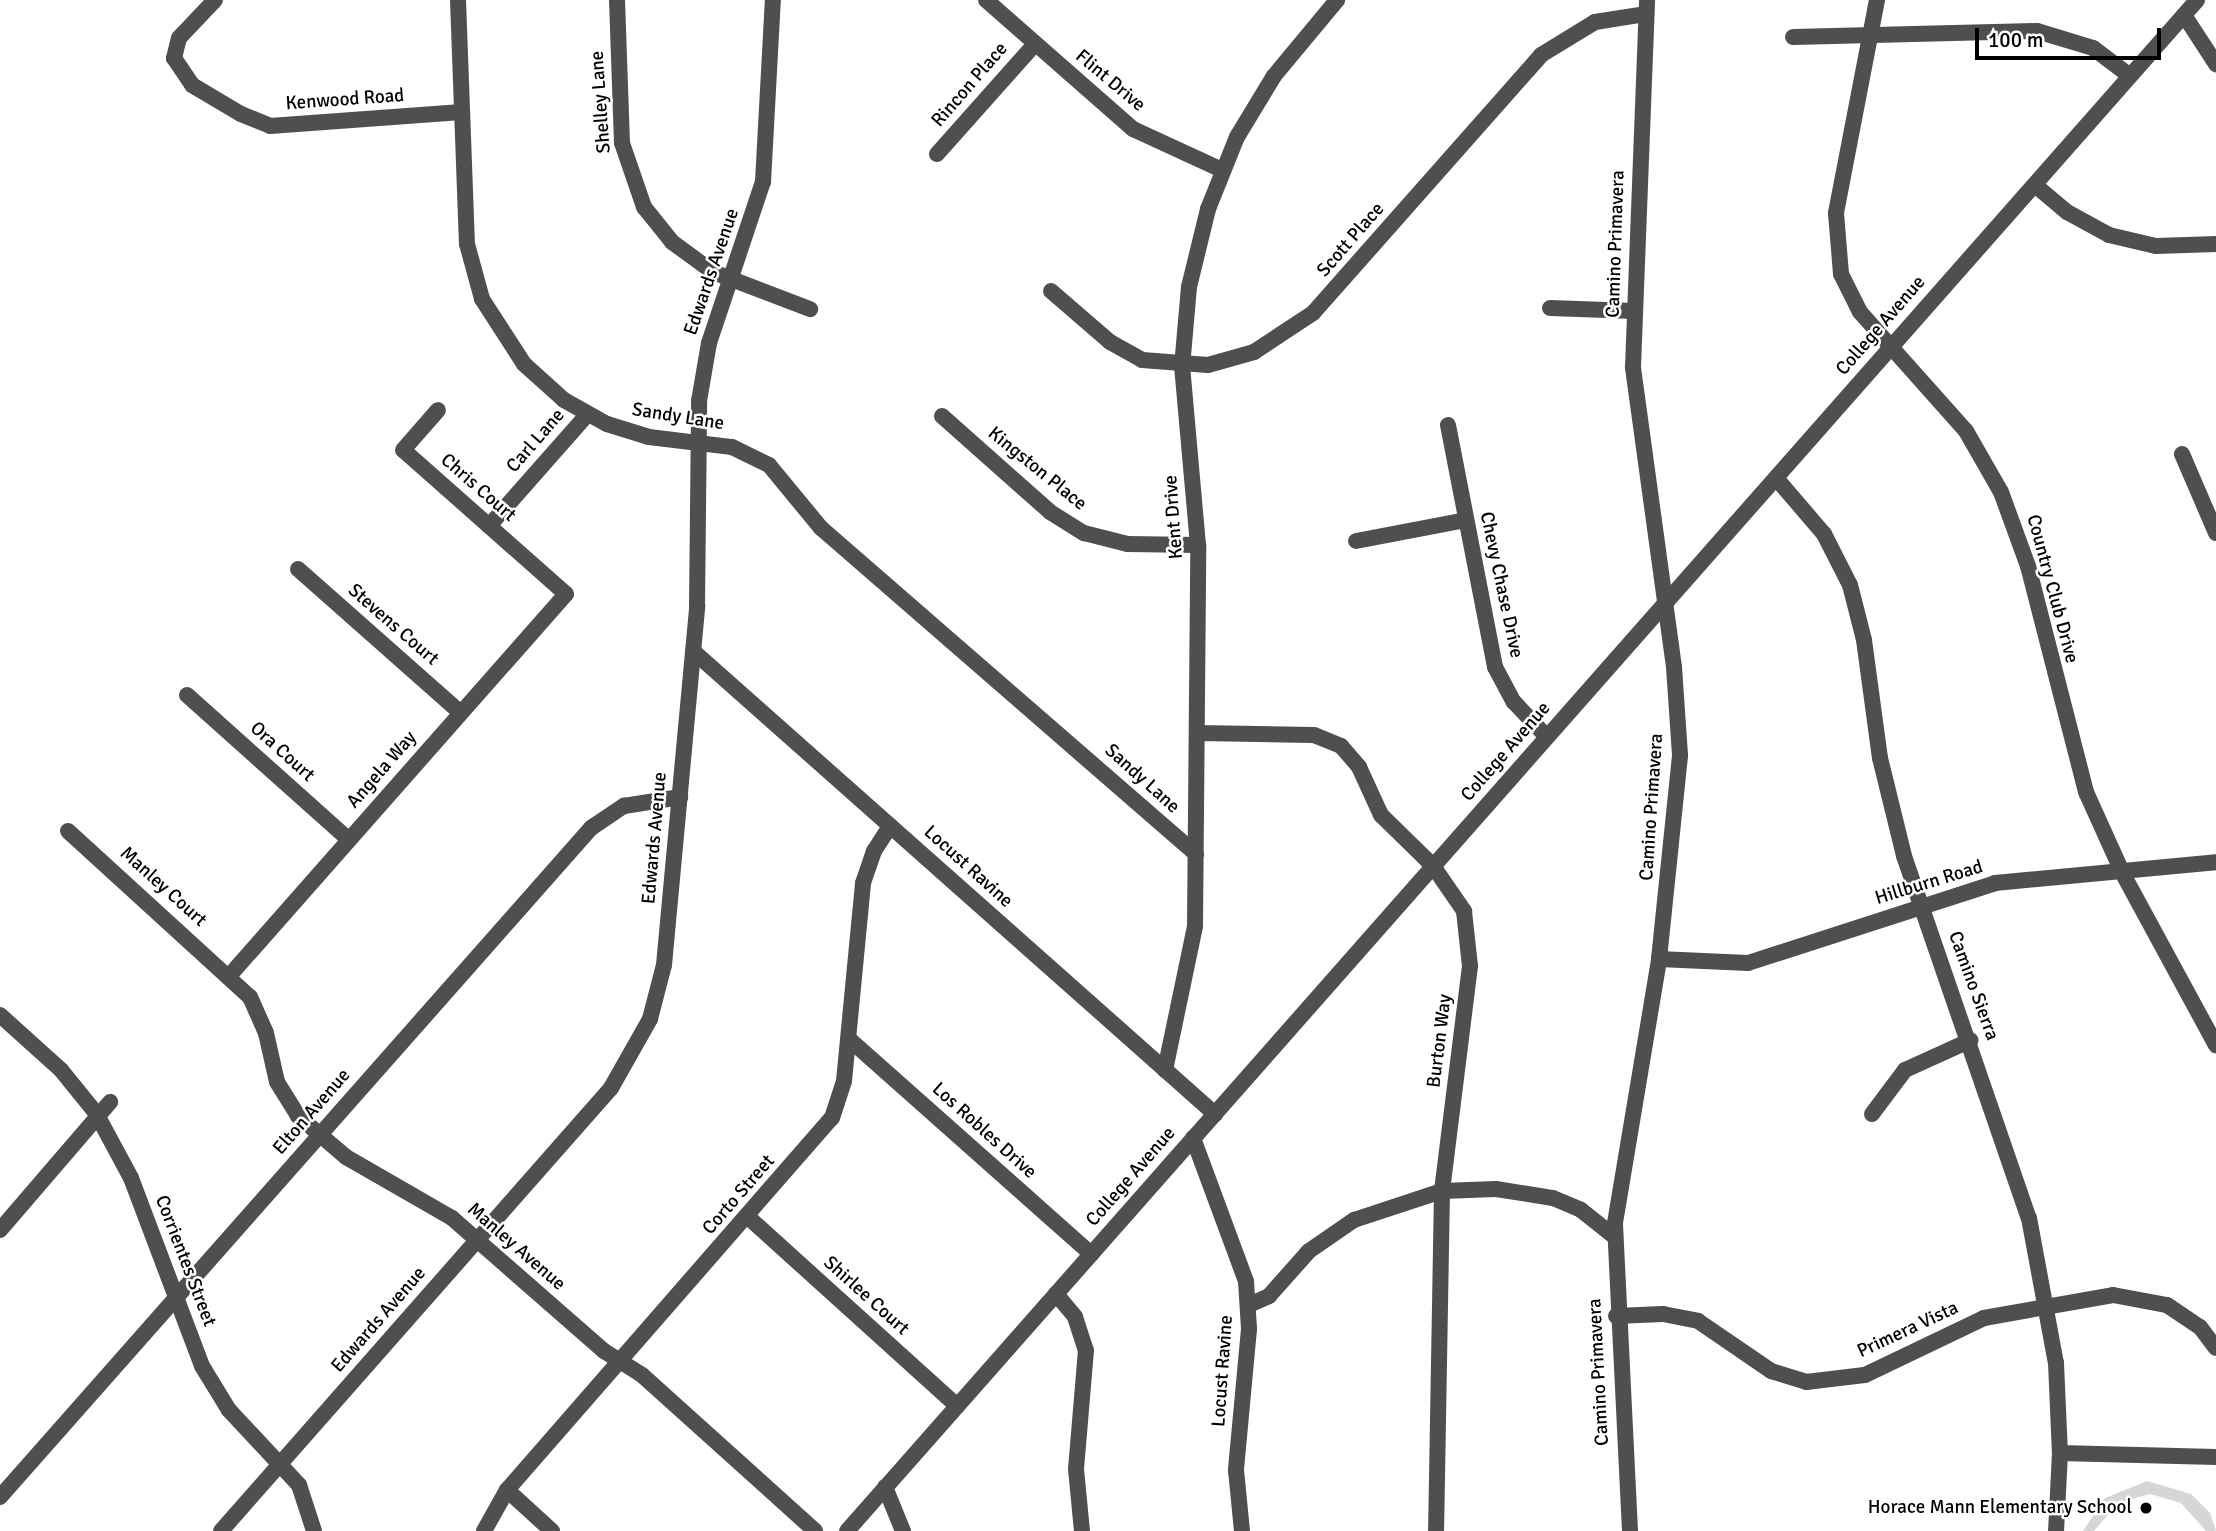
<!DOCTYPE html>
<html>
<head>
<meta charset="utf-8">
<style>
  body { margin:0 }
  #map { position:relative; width:2216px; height:1531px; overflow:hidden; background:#fff; font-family:Signika,sans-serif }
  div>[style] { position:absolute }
  .green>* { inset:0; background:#d6d6d6 }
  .minor>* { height:16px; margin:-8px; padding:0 8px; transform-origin:8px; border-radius:8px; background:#4f4f4f }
  .dots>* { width:19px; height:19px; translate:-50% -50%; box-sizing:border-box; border:4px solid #fff; border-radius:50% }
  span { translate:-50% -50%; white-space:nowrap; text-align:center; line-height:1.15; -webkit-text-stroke:5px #fff; paint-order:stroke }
  .street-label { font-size:19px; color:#000 }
  .poi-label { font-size:19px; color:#000 }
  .right { translate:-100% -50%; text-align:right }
  .scale { position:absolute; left:1975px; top:28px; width:186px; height:32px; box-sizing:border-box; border:4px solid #000; border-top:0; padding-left:9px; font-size:21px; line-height:24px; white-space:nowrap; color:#000; -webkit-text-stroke:5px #fff; paint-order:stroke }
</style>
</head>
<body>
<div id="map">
  <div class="green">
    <i style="clip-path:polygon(2147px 1481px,2191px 1494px,2210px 1513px,2216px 1531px,2206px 1531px,2181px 1503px,2150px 1494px,2118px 1503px,2094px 1531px,2083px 1531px,2105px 1498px)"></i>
  </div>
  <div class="minor">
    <i style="left:215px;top:0;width:52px;rotate:133.5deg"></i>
    <i style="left:179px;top:38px;width:21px;rotate:104deg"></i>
    <i style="left:174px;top:58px;width:32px;rotate:56deg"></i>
    <i style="left:192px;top:85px;width:57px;rotate:30.6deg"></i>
    <i style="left:241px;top:114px;width:31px;rotate:22deg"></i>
    <i style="left:270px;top:126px;width:192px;rotate:-4.2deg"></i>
    <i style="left:458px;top:0;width:244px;rotate:87.9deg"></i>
    <i style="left:467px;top:244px;width:57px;rotate:74.7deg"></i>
    <i style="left:482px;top:299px;width:77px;rotate:57.1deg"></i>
    <i style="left:524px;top:364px;width:54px;rotate:42deg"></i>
    <i style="left:564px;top:400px;width:49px;rotate:29.2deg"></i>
    <i style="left:607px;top:424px;width:44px;rotate:17.2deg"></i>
    <i style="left:649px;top:437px;width:84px;rotate:6.9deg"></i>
    <i style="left:732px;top:447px;width:41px;rotate:25.9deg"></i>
    <i style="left:769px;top:465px;width:82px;rotate:50.5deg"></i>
    <i style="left:821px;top:528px;width:497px;rotate:41deg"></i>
    <i style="left:617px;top:0;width:143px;rotate:88deg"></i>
    <i style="left:622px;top:143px;width:68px;rotate:71deg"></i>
    <i style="left:644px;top:207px;width:45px;rotate:51.3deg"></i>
    <i style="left:672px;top:242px;width:51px;rotate:36.2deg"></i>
    <i style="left:713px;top:272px;width:104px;rotate:20.9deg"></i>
    <i style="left:986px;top:0;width:196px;rotate:41.3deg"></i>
    <i style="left:1133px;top:129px;width:98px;rotate:24.7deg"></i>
    <i style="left:1877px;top:0;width:217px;rotate:100.9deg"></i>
    <i style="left:1836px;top:213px;width:61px;rotate:85.3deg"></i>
    <i style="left:1841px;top:274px;width:42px;rotate:63.4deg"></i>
    <i style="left:1860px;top:312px;width:159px;rotate:48.3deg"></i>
    <i style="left:1966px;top:431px;width:70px;rotate:60.2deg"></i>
    <i style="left:2001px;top:492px;width:79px;rotate:70deg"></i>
    <i style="left:2028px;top:566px;width:233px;rotate:75.6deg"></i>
    <i style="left:2086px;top:792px;width:90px;rotate:65.7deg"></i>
    <i style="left:2123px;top:874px;width:195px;rotate:61.5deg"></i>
    <i style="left:2184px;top:15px;width:59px;rotate:56.9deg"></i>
    <i style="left:1793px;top:37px;width:244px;rotate:-1.4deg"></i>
    <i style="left:2037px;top:31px;width:59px;rotate:16.9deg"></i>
    <i style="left:2093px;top:48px;width:46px;rotate:37.1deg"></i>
    <i style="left:937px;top:154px;width:147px;rotate:-48.3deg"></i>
    <i style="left:2035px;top:185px;width:42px;rotate:40.2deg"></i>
    <i style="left:2067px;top:212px;width:48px;rotate:28.7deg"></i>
    <i style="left:2109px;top:235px;width:48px;rotate:13.2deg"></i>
    <i style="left:2156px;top:246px;width:60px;rotate:-1.9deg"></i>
    <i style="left:1051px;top:291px;width:78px;rotate:40.8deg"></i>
    <i style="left:1110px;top:342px;width:37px;rotate:29deg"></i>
    <i style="left:1142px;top:360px;width:66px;rotate:4.3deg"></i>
    <i style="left:1208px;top:365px;width:48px;rotate:-15.8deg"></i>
    <i style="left:1254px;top:352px;width:71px;rotate:-33.5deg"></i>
    <i style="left:1313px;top:313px;width:344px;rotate:-48.5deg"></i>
    <i style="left:1541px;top:55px;width:63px;rotate:-31.4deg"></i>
    <i style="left:1595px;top:22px;width:52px;rotate:-8.9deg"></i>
    <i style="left:1550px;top:308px;width:85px;rotate:2deg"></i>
    <i style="left:942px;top:416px;width:144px;rotate:41.6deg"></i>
    <i style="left:1050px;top:512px;width:40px;rotate:32deg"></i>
    <i style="left:1084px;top:533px;width:44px;rotate:14.3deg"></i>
    <i style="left:1127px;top:544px;width:71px;rotate:0.8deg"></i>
    <i style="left:1448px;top:425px;width:247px;rotate:79deg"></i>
    <i style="left:1495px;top:667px;width:40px;rotate:62deg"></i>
    <i style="left:1514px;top:702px;width:48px;rotate:46.7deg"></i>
    <i style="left:2182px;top:454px;width:86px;rotate:66.7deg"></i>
    <i style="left:1776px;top:478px;width:74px;rotate:49.4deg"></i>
    <i style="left:1824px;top:534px;width:57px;rotate:63deg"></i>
    <i style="left:1850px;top:585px;width:57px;rotate:75.7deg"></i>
    <i style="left:1864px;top:640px;width:119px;rotate:82.3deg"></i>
    <i style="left:1880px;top:758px;width:101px;rotate:76.2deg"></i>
    <i style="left:1904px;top:856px;width:383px;rotate:71deg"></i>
    <i style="left:2029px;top:1218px;width:147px;rotate:79.5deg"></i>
    <i style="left:2056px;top:1363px;width:90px;rotate:87.5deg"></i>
    <i style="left:2060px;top:1453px;width:78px;rotate:92.9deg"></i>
    <i style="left:489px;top:526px;width:148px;rotate:-48.6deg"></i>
    <i style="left:1356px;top:541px;width:112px;rotate:-10.8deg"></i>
    <i style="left:298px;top:569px;width:217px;rotate:41.5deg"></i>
    <i style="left:693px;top:651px;width:698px;rotate:41.57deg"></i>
    <i style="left:187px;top:695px;width:217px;rotate:41.8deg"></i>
    <i style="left:1197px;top:733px;width:117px;rotate:1deg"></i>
    <i style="left:1314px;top:735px;width:29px;rotate:22deg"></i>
    <i style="left:1341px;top:746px;width:28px;rotate:49deg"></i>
    <i style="left:1359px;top:767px;width:53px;rotate:65.4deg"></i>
    <i style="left:1381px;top:815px;width:73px;rotate:44.4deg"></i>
    <i style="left:1433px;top:866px;width:55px;rotate:55.4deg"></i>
    <i style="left:1464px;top:911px;width:55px;rotate:83.8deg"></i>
    <i style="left:1470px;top:966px;width:227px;rotate:97.1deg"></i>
    <i style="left:1442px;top:1191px;width:340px;rotate:91deg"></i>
    <i style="left:68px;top:831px;width:246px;rotate:42.4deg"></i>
    <i style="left:250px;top:997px;width:39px;rotate:66deg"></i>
    <i style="left:266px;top:1033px;width:50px;rotate:77.3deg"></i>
    <i style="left:277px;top:1082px;width:40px;rotate:58deg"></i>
    <i style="left:298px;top:1116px;width:63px;rotate:40.5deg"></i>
    <i style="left:346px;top:1157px;width:122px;rotate:29.9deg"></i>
    <i style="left:452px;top:1218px;width:202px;rotate:41.2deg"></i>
    <i style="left:604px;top:1351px;width:45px;rotate:32.3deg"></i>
    <i style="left:642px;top:1375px;width:233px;rotate:42deg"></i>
    <i style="left:1659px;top:959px;width:89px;rotate:2.6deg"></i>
    <i style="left:1748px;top:963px;width:260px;rotate:-17.9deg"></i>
    <i style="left:1995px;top:883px;width:222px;rotate:-5.4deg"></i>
    <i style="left:230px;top:975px;width:508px;rotate:-48.59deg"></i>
    <i style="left:566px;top:594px;width:217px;rotate:-138.5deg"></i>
    <i style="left:403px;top:450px;width:53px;rotate:-48.8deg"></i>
    <i style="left:0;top:1015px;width:82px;rotate:42deg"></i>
    <i style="left:61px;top:1070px;width:55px;rotate:50.9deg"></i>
    <i style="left:96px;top:1113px;width:74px;rotate:61.7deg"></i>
    <i style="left:131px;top:1178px;width:201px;rotate:69.3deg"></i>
    <i style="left:202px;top:1366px;width:52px;rotate:58.5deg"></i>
    <i style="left:229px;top:1410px;width:103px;rotate:47deg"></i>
    <i style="left:299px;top:1485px;width:48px;rotate:71.9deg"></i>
    <i style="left:849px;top:1039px;width:324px;rotate:41.6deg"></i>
    <i style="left:1165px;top:1070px;width:147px;rotate:-78.2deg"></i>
    <i style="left:1195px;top:926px;width:381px;rotate:-89.5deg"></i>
    <i style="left:1198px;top:545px;width:179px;rotate:-95.1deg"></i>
    <i style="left:1182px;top:367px;width:80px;rotate:-85deg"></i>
    <i style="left:1189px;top:287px;width:80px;rotate:-76.3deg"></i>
    <i style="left:1208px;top:209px;width:78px;rotate:-68.1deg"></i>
    <i style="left:1237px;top:137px;width:71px;rotate:-58.8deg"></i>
    <i style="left:1274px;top:76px;width:99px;rotate:-50.3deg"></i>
    <i style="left:1872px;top:1114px;width:55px;rotate:-53.1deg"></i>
    <i style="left:1905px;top:1070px;width:72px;rotate:-24.4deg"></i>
    <i style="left:1193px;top:1138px;width:153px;rotate:69.7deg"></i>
    <i style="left:1246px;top:1281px;width:48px;rotate:86.4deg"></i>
    <i style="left:1249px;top:1329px;width:142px;rotate:95.3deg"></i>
    <i style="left:1236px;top:1470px;width:61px;rotate:84.4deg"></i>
    <i style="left:748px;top:1217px;width:282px;rotate:42.1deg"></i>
    <i style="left:0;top:1230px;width:169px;rotate:-49.3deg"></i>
    <i style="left:1056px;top:1294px;width:30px;rotate:50deg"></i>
    <i style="left:1075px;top:1317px;width:35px;rotate:72deg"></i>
    <i style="left:1086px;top:1350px;width:119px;rotate:94.8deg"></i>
    <i style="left:1076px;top:1469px;width:62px;rotate:84.5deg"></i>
    <i style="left:1249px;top:1305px;width:22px;rotate:-24deg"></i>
    <i style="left:1269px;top:1296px;width:60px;rotate:-48.4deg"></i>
    <i style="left:1309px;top:1251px;width:55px;rotate:-34.6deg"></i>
    <i style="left:1354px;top:1220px;width:93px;rotate:-18.2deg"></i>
    <i style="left:1442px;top:1191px;width:54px;rotate:-2.1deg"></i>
    <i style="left:1496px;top:1189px;width:58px;rotate:9deg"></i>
    <i style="left:1553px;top:1198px;width:30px;rotate:23deg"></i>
    <i style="left:1581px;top:1210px;width:43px;rotate:38.5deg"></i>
    <i style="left:1616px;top:1316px;width:47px;rotate:-2.4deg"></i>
    <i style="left:1663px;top:1314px;width:36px;rotate:11deg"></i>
    <i style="left:1698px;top:1321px;width:88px;rotate:34.4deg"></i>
    <i style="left:1771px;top:1371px;width:37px;rotate:17deg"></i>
    <i style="left:1806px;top:1382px;width:59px;rotate:-6.8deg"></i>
    <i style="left:1865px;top:1375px;width:132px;rotate:-25.6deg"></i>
    <i style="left:1984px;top:1318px;width:131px;rotate:-10.1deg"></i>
    <i style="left:2113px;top:1295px;width:55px;rotate:10.5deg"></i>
    <i style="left:2167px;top:1305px;width:40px;rotate:34deg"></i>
    <i style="left:2200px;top:1327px;width:26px;rotate:53deg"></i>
    <i style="left:2060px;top:1453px;width:156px;rotate:1.5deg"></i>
    <i style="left:885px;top:1487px;width:48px;rotate:67.8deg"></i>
    <i style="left:507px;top:1490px;width:61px;rotate:42.3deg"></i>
    <i style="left:0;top:1497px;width:893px;rotate:-48.54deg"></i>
    <i style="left:591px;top:828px;width:40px;rotate:-34deg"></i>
    <i style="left:624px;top:806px;width:57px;rotate:-9.1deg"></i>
    <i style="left:221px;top:1531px;width:590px;rotate:-48.64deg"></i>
    <i style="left:611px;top:1088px;width:79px;rotate:-60.5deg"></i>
    <i style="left:650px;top:1019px;width:56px;rotate:-75.5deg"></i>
    <i style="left:664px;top:965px;width:361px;rotate:-84.7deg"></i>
    <i style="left:697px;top:606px;width:205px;rotate:-89.4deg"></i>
    <i style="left:699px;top:401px;width:59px;rotate:-80.2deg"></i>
    <i style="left:709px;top:343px;width:170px;rotate:-71.5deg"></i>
    <i style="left:763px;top:182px;width:182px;rotate:-86.9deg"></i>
    <i style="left:484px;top:1531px;width:47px;rotate:-60.7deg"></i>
    <i style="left:507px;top:1490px;width:494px;rotate:-48.9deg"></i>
    <i style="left:832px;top:1118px;width:39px;rotate:-72deg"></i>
    <i style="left:844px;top:1081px;width:199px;rotate:-84.5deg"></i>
    <i style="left:863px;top:883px;width:34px;rotate:-71deg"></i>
    <i style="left:874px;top:851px;width:30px;rotate:-57deg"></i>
    <i style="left:847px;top:1531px;width:2041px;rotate:-48.59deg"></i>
    <i style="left:1630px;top:1531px;width:308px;rotate:-92.8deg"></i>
    <i style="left:1615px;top:1223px;width:268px;rotate:-80.5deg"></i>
    <i style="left:1659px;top:959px;width:205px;rotate:-84.1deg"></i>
    <i style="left:1680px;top:755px;width:88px;rotate:-93.9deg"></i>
    <i style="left:1674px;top:667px;width:303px;rotate:-97.8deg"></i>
    <i style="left:1633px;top:367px;width:367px;rotate:-87.8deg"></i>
  </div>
  <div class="dots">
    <i style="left:2146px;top:1508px;background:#000"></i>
  </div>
  <div class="street-label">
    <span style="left:1110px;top:81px;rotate:40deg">Flint Drive</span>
    <span style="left:970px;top:85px;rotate:-49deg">Rincon Place</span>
    <span style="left:345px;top:100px;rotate:-4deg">Kenwood Road</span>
    <span style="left:601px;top:102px;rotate:-94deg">Shelley Lane</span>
    <span style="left:1351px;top:240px;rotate:-49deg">Scott Place</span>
    <span style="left:1616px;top:244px;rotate:-88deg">Camino Primavera</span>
    <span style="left:712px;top:272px;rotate:-71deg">Edwards Avenue</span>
    <span style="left:1881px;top:326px;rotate:-49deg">College Avenue</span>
    <span style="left:678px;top:417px;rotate:9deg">Sandy Lane</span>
    <span style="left:536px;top:441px;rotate:-49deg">Carl Lane</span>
    <span style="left:1037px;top:469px;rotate:39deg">Kingston Place</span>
    <span style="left:478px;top:488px;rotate:41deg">Chris Court</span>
    <span style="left:1174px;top:517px;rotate:-94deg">Kent Drive</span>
    <span style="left:1501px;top:585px;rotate:78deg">Chevy Chase Drive</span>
    <span style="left:2052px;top:589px;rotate:75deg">Country Club Drive</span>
    <span style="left:393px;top:625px;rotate:41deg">Stevens Court</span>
    <span style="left:282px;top:752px;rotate:42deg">Ora Court</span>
    <span style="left:1506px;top:752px;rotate:-49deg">College Avenue</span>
    <span style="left:382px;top:770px;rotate:-49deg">Angela Way</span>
    <span style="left:1142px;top:779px;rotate:42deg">Sandy Lane</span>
    <span style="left:1652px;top:807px;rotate:-86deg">Camino Primavera</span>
    <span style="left:655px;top:838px;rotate:-85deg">Edwards Avenue</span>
    <span style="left:968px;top:867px;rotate:42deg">Locust Ravine</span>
    <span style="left:1929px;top:883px;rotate:-17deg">Hillburn Road</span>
    <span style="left:163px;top:887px;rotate:42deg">Manley Court</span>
    <span style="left:1973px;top:986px;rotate:70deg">Camino Sierra</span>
    <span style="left:1440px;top:1041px;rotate:-83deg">Burton Way</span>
    <span style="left:312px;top:1112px;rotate:-49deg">Elton Avenue</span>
    <span style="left:984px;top:1131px;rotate:42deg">Los Robles Drive</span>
    <span style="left:1131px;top:1177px;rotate:-49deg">College Avenue</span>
    <span style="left:739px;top:1195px;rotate:-49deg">Corto Street</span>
    <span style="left:516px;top:1247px;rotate:41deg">Manley Avenue</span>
    <span style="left:185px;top:1261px;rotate:69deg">Corrientes Street</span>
    <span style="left:866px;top:1296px;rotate:42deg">Shirlee Court</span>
    <span style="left:379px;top:1320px;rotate:-49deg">Edwards Avenue</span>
    <span style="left:1908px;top:1330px;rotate:-25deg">Primera Vista</span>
    <span style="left:1223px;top:1371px;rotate:-86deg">Locust Ravine</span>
    <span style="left:1599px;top:1372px;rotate:-93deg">Camino Primavera</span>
  </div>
  <div class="poi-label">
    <span class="right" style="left:2132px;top:1508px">Horace Mann Elementary School</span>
  </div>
  <div class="scale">100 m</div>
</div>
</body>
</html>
